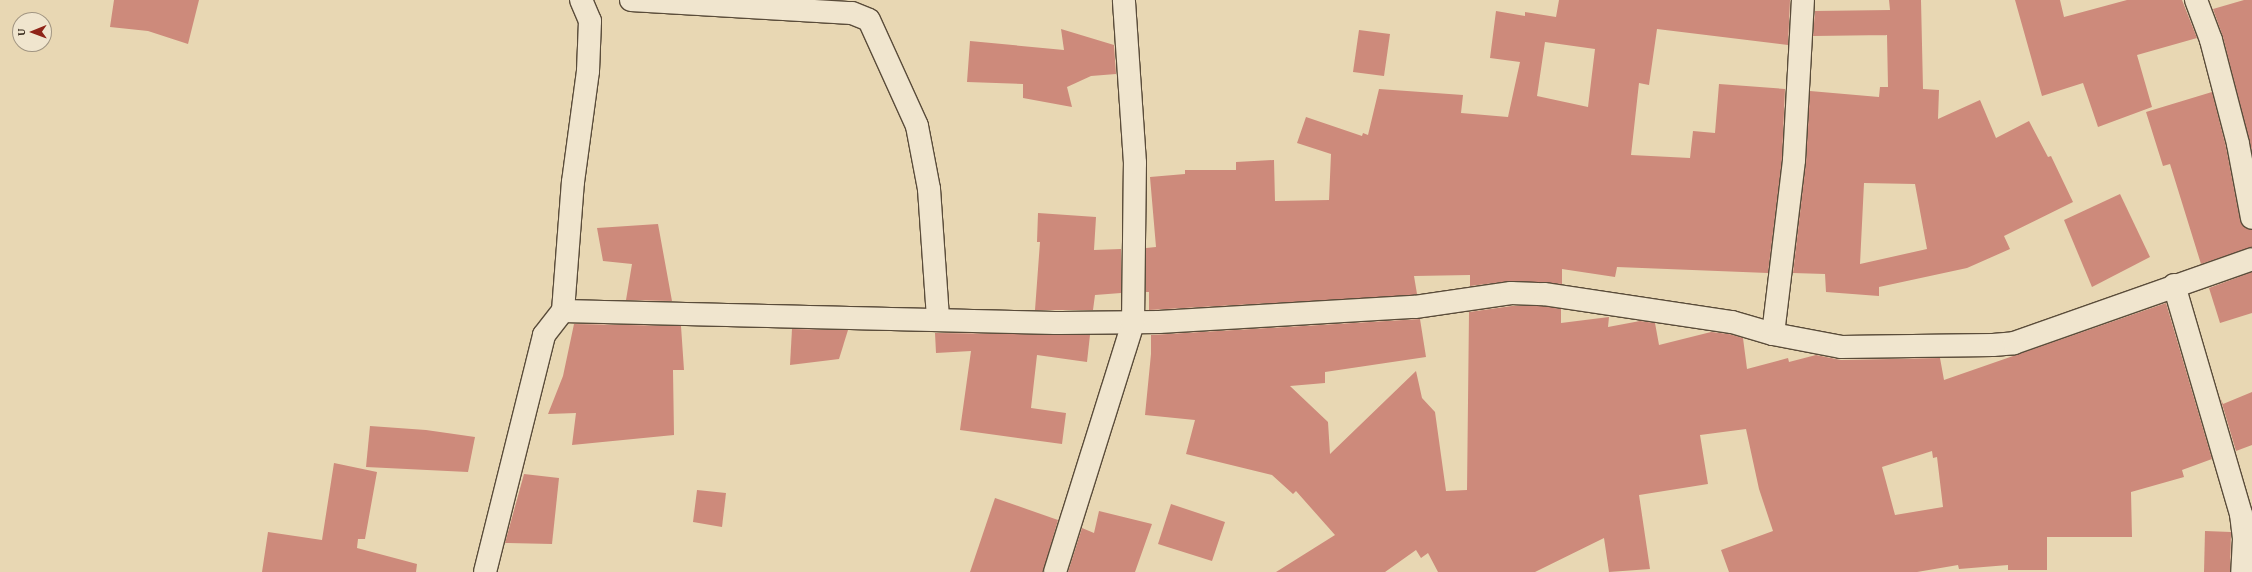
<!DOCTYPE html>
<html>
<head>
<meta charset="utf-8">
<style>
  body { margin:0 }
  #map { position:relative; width:2252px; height:572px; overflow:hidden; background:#e8d7b3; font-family:"Gentium Book Plus",serif }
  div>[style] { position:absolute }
  .building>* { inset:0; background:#cd8a7b }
  .roads { filter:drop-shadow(1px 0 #5a4c3a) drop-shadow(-1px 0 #5a4c3a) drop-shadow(0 1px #5a4c3a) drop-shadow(0 -1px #5a4c3a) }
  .minor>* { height:22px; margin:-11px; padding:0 11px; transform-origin:11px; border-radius:11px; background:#f0e5ce }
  span { translate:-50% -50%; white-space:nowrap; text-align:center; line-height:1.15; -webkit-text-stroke:3px #f0e5ce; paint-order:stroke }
  .north { position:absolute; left:12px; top:12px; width:40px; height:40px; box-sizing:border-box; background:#f0e5ce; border:1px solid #a19582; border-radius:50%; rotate:269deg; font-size:11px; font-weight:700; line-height:16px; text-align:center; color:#2b1e11 }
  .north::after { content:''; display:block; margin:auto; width:14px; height:18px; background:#8f2418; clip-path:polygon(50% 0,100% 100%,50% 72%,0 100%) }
</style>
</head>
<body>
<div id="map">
  <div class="building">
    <i style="clip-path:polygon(114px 0,199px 0,188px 44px,148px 31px,110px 27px)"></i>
    <i style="clip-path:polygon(evenodd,1559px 0,1790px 0,1788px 45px,1657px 29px,1649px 85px,1639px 83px,1631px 155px,1690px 158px,1693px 131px,1715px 133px,1719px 84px,1785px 89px,1782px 159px,1768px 273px,1617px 267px,1615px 277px,1562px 269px,1562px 284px,1511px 281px,1470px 286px,1470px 275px,1414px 276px,1417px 294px,1414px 295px,1149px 310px,1149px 292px,1146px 292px,1146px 248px,1156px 247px,1150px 177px,1185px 174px,1185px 170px,1236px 170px,1236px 162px,1274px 160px,1275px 201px,1329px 200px,1331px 154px,1297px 143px,1306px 117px,1362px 136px,1363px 133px,1368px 135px,1379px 89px,1463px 95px,1461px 113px,1508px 117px,1520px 62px,1490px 58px,1496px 11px,1525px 16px,1525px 12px,1556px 17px,1559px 0,1545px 42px,1595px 49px,1588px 107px,1537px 96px,1545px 42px)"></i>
    <i style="clip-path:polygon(evenodd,1889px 0,1921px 0,1923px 89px,1939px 90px,1938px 119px,1980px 100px,1996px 138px,2029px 121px,2048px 157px,2051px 156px,2073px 202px,2004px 236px,2010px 249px,1967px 268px,1879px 287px,1879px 296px,1826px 292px,1825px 274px,1793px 273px,1806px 162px,1810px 91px,1879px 97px,1880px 87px,1888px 87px,1887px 35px,1813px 36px,1815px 11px,1890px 10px,1889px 0,1864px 183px,1915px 184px,1927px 249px,1860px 264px,1864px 183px)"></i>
    <i style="clip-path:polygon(2015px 0,2060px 0,2064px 17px,2127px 0,2182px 0,2197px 38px,2137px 55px,2152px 107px,2098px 127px,2083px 83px,2042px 96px)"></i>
    <i style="clip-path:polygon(2244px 0,2252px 0,2252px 151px,2223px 37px,2213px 9px)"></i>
    <i style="clip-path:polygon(1061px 29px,1114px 45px,1116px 74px,1091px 76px,1067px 87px,1072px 107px,1023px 98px,1023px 84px,967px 82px,970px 41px,1064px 50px)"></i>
    <i style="clip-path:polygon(1359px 30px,1390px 34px,1384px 76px,1353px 72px)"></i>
    <i style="clip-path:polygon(2212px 92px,2226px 147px,2240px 220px,2243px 226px,2252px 230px,2252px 247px,2201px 264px,2170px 164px,2163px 166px,2146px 112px)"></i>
    <i style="clip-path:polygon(2120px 194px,2150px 257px,2092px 287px,2064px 220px)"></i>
    <i style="clip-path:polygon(1038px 213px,1096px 217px,1094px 250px,1121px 249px,1121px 293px,1095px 295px,1093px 310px,1035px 310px,1040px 242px,1037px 242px)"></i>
    <i style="clip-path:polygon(658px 224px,672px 301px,626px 300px,632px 264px,603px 261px,597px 228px)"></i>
    <i style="clip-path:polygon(2252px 272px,2252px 313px,2220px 323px,2209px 288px)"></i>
    <i style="clip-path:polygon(evenodd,2166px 303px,2212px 459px,2182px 470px,2184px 477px,2131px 492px,2132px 537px,2047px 537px,2047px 570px,2008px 570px,2008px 565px,1959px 569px,1958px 565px,1917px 572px,1729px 572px,1721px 550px,1773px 531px,1759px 489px,1746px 429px,1700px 435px,1708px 484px,1639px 495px,1650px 569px,1609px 572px,1604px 538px,1535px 572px,1438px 572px,1428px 553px,1421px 558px,1416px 550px,1385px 572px,1276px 572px,1335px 535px,1296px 491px,1293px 494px,1272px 475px,1186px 454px,1195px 420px,1145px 415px,1151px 354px,1151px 335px,1420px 319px,1426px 357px,1325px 372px,1325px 383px,1290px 386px,1328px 422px,1330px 454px,1416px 371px,1422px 398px,1435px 412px,1446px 491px,1467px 490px,1469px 312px,1512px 306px,1543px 306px,1561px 309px,1561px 323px,1609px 317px,1608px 327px,1640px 321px,1655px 323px,1659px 345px,1711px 332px,1729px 334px,1743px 338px,1747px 369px,1788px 358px,1789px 362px,1816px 355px,1841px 360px,1940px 358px,1944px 380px,2166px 303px,1932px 451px,1933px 458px,1937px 457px,1943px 507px,1895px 515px,1882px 467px,1932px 451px)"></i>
    <i style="clip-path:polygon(574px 324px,681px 326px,684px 370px,673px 370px,674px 435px,572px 445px,576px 413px,548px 414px,563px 376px)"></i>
    <i style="clip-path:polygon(792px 329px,848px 330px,839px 359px,790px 365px)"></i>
    <i style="clip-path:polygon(935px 333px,1090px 335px,1087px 362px,1037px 355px,1031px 408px,1066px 413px,1062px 444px,960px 430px,971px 351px,936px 353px)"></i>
    <i style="clip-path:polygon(2252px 392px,2252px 445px,2236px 451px,2220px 397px,2223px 404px)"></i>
    <i style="clip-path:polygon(370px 426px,426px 430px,475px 437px,468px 472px,366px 467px)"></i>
    <i style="clip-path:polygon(334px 463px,377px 472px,365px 539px,358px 539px,357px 548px,417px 564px,416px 572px,262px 572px,268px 532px,322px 540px)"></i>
    <i style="clip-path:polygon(524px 474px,559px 478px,552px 544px,505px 543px)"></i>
    <i style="clip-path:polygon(697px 490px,726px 493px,722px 527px,693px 522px)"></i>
    <i style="clip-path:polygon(995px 498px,1058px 520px,1043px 572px,970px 572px)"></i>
    <i style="clip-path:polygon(1171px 504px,1225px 522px,1212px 561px,1158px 544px)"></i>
    <i style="clip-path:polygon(1099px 511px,1152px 524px,1135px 572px,1068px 572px,1082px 528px,1094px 533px)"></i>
    <i style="clip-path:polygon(2205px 531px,2231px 532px,2230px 572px,2204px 572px)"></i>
  </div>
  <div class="roads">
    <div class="minor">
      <i style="left:631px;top:0;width:221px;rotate:3.4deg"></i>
      <i style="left:852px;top:13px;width:18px;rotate:22deg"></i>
      <i style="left:869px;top:20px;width:116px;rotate:65.6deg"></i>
      <i style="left:917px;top:126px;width:64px;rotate:79.2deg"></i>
      <i style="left:929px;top:189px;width:130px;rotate:86deg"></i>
      <i style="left:2196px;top:0;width:43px;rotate:69.4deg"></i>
      <i style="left:2211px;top:40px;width:107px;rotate:75.4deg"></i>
      <i style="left:2238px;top:144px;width:75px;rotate:79.3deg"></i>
      <i style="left:2174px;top:285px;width:239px;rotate:73.7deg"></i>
      <i style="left:2241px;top:514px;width:25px;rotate:83deg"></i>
      <i style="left:2244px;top:539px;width:33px;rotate:93deg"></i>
      <i style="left:563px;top:311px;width:129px;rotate:-85.6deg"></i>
      <i style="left:573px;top:182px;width:112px;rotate:-82.3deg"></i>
      <i style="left:588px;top:71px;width:50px;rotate:-87.7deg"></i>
      <i style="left:590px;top:21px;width:23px;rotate:-113deg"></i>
      <i style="left:1773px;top:334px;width:175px;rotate:-83.1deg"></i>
      <i style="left:1794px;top:160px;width:160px;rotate:-86.8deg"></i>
      <i style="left:485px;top:572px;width:244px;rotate:-76deg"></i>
      <i style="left:544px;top:335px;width:31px;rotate:-52deg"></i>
      <i style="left:563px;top:311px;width:492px;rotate:1.4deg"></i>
      <i style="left:1055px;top:323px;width:104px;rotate:-0.6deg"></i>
      <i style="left:1159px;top:322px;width:256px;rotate:-3.4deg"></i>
      <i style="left:1415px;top:307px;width:97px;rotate:-8.3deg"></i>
      <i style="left:1511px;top:293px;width:33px;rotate:2deg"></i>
      <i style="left:1544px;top:294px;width:190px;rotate:8.5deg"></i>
      <i style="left:1732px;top:322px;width:43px;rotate:16.3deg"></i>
      <i style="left:1773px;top:334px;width:69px;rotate:10.8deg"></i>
      <i style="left:1841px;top:347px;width:152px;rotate:-0.8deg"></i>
      <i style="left:1993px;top:345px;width:21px;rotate:-5deg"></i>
      <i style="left:2014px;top:343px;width:252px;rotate:-19.4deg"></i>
      <i style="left:1055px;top:572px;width:261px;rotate:-72.6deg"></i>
      <i style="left:1133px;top:323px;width:160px;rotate:-89.3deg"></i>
      <i style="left:1135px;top:163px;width:163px;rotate:-93.9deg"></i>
    </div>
  </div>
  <div class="north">U</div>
</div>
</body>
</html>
